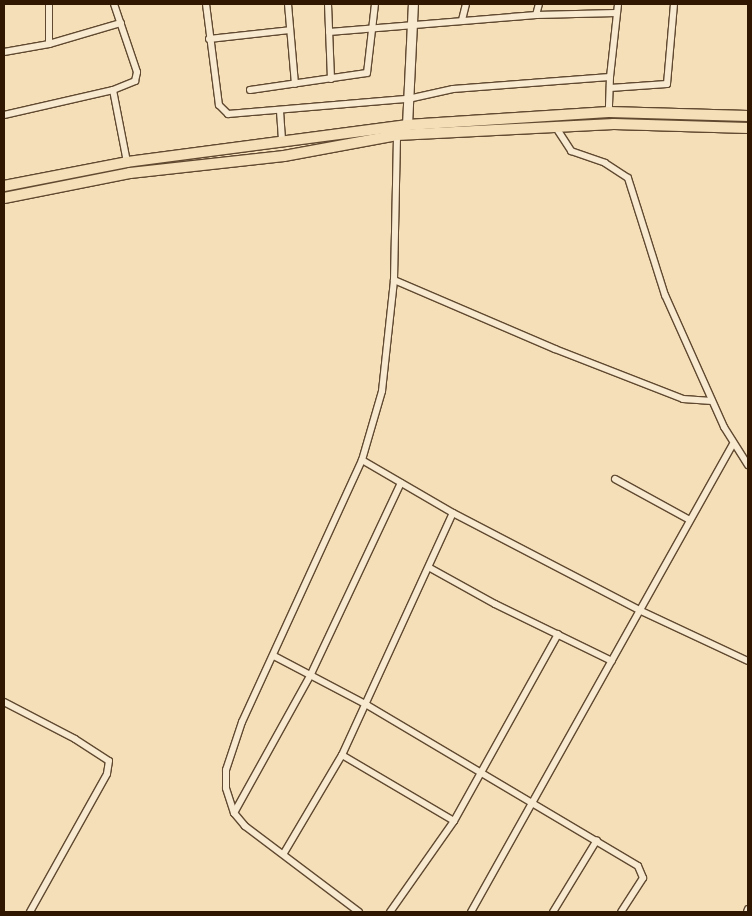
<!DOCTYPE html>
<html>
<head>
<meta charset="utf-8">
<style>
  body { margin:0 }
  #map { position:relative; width:752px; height:916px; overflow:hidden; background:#f4dfb8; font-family:"IM FELL Double Pica",serif }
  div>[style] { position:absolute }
  .roads { filter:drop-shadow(1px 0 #604930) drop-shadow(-1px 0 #604930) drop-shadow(0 1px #604930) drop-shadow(0 -1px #604930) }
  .street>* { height:6px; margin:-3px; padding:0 3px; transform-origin:3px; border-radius:3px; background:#f8ead1 }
  .secondary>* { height:9px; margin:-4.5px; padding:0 4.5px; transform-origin:4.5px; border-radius:4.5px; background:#f8ead1 }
  .primary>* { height:10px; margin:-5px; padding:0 5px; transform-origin:5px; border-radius:5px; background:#f4dfb8 }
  span { translate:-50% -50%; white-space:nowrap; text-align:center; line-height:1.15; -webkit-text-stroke:5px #f8ead1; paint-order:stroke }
  .frame { position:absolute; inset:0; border:5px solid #2f1702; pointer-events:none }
</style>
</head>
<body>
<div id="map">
  <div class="roads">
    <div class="street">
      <i style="left:206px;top:4px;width:102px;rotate:82.7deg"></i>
      <i style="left:219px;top:105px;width:13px;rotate:45deg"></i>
      <i style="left:228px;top:114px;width:181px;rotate:-4.8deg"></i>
      <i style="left:408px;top:99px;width:46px;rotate:-12.5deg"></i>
      <i style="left:453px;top:89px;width:157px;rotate:-4.4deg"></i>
      <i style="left:610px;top:77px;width:35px;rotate:92deg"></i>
      <i style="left:288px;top:4px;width:80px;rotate:85deg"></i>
      <i style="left:328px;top:4px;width:75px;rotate:87.7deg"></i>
      <i style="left:536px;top:15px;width:11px;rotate:-75deg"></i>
      <i style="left:462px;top:20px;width:16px;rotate:-76deg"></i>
      <i style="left:329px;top:32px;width:208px;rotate:-4.7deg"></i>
      <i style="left:536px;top:15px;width:80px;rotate:-1.4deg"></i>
      <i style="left:209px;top:39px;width:81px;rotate:-6.3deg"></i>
      <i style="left:49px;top:44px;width:40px;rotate:-90deg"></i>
      <i style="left:4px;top:52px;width:46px;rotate:-10.1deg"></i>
      <i style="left:49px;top:44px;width:75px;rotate:-16.3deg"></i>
      <i style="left:610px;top:77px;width:73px;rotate:-83.7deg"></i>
      <i style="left:610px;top:88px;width:57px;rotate:-4deg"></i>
      <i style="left:667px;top:84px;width:80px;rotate:-85deg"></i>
      <i style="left:113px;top:90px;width:73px;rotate:79deg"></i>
      <i style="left:250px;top:90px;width:118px;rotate:-8.3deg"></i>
      <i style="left:367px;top:73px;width:69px;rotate:-83.4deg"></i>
      <i style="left:280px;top:111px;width:29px;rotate:86deg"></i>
      <i style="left:4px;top:115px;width:112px;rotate:-12.9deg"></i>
      <i style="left:113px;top:90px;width:24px;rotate:-22deg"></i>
      <i style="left:135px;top:81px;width:9px;rotate:-77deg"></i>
      <i style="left:137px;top:72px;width:72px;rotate:-108.7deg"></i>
      <i style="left:555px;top:126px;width:30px;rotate:57deg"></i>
      <i style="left:571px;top:151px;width:36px;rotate:19deg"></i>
      <i style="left:605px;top:163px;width:27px;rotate:33deg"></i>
      <i style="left:628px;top:178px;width:123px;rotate:72.5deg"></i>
      <i style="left:665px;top:295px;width:145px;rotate:65.9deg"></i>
      <i style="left:724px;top:427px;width:45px;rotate:57.7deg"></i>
      <i style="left:394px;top:280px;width:175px;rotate:23.2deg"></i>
      <i style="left:555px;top:349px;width:137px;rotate:21.3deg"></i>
      <i style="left:683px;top:399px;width:29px;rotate:4deg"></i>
      <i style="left:362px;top:460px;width:105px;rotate:30.2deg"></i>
      <i style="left:453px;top:513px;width:210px;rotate:27.5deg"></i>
      <i style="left:639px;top:610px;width:120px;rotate:25.1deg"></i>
      <i style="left:615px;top:479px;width:85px;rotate:28.7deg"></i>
      <i style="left:430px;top:568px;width:74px;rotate:29deg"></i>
      <i style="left:495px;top:604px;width:130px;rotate:26deg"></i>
      <i style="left:274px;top:656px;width:105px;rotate:27.8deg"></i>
      <i style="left:367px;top:705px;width:315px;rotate:30.7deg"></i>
      <i style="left:638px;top:866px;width:13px;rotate:67deg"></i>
      <i style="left:643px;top:878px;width:40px;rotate:122.9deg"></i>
      <i style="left:4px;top:702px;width:80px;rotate:27.5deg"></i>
      <i style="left:75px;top:739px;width:40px;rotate:32.9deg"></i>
      <i style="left:109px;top:761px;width:13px;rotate:99deg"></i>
      <i style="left:107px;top:774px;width:158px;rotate:119.2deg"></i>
      <i style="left:342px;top:755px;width:130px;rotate:30.5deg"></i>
      <i style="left:234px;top:813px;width:159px;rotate:-61deg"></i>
      <i style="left:311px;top:674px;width:211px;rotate:-64.8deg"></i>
      <i style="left:284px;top:853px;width:114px;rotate:-59.4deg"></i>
      <i style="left:342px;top:755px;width:266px;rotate:-65.4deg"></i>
      <i style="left:359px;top:912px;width:143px;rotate:-143deg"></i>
      <i style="left:245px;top:826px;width:17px;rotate:-130deg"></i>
      <i style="left:234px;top:813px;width:26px;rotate:-108deg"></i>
      <i style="left:226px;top:788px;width:18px;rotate:-90deg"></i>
      <i style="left:226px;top:770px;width:51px;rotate:-71.6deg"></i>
      <i style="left:242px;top:722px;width:288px;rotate:-65.4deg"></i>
      <i style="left:362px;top:460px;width:72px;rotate:-73.8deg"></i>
      <i style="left:382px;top:391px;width:112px;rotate:-83.8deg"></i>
      <i style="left:394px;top:280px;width:145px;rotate:-88.8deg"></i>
      <i style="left:390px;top:912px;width:111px;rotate:-54.9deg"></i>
      <i style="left:454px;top:821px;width:214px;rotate:-60.9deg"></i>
      <i style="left:471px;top:912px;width:536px;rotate:-60.76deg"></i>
      <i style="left:553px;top:912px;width:84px;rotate:-58.6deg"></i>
      <i style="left:747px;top:912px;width:3px;rotate:-72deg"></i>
    </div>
    <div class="secondary">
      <i style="left:403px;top:129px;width:6px;rotate:-45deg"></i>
      <i style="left:407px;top:125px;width:121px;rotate:-87.2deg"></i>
    </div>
    <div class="primary">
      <i style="left:4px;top:186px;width:125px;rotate:-11deg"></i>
      <i style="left:127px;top:162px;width:282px;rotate:-7.5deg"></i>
      <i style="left:407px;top:125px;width:202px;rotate:-3.7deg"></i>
      <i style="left:609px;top:112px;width:139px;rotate:1.6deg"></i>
      <i style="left:4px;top:198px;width:128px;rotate:-11.2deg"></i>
      <i style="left:130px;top:173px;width:155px;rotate:-6.3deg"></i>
      <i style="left:284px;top:156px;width:115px;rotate:-10.5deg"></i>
      <i style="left:397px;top:135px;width:217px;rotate:-2.9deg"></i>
      <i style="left:614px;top:124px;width:134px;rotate:1.7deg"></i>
    </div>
  </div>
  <div class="frame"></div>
</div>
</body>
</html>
